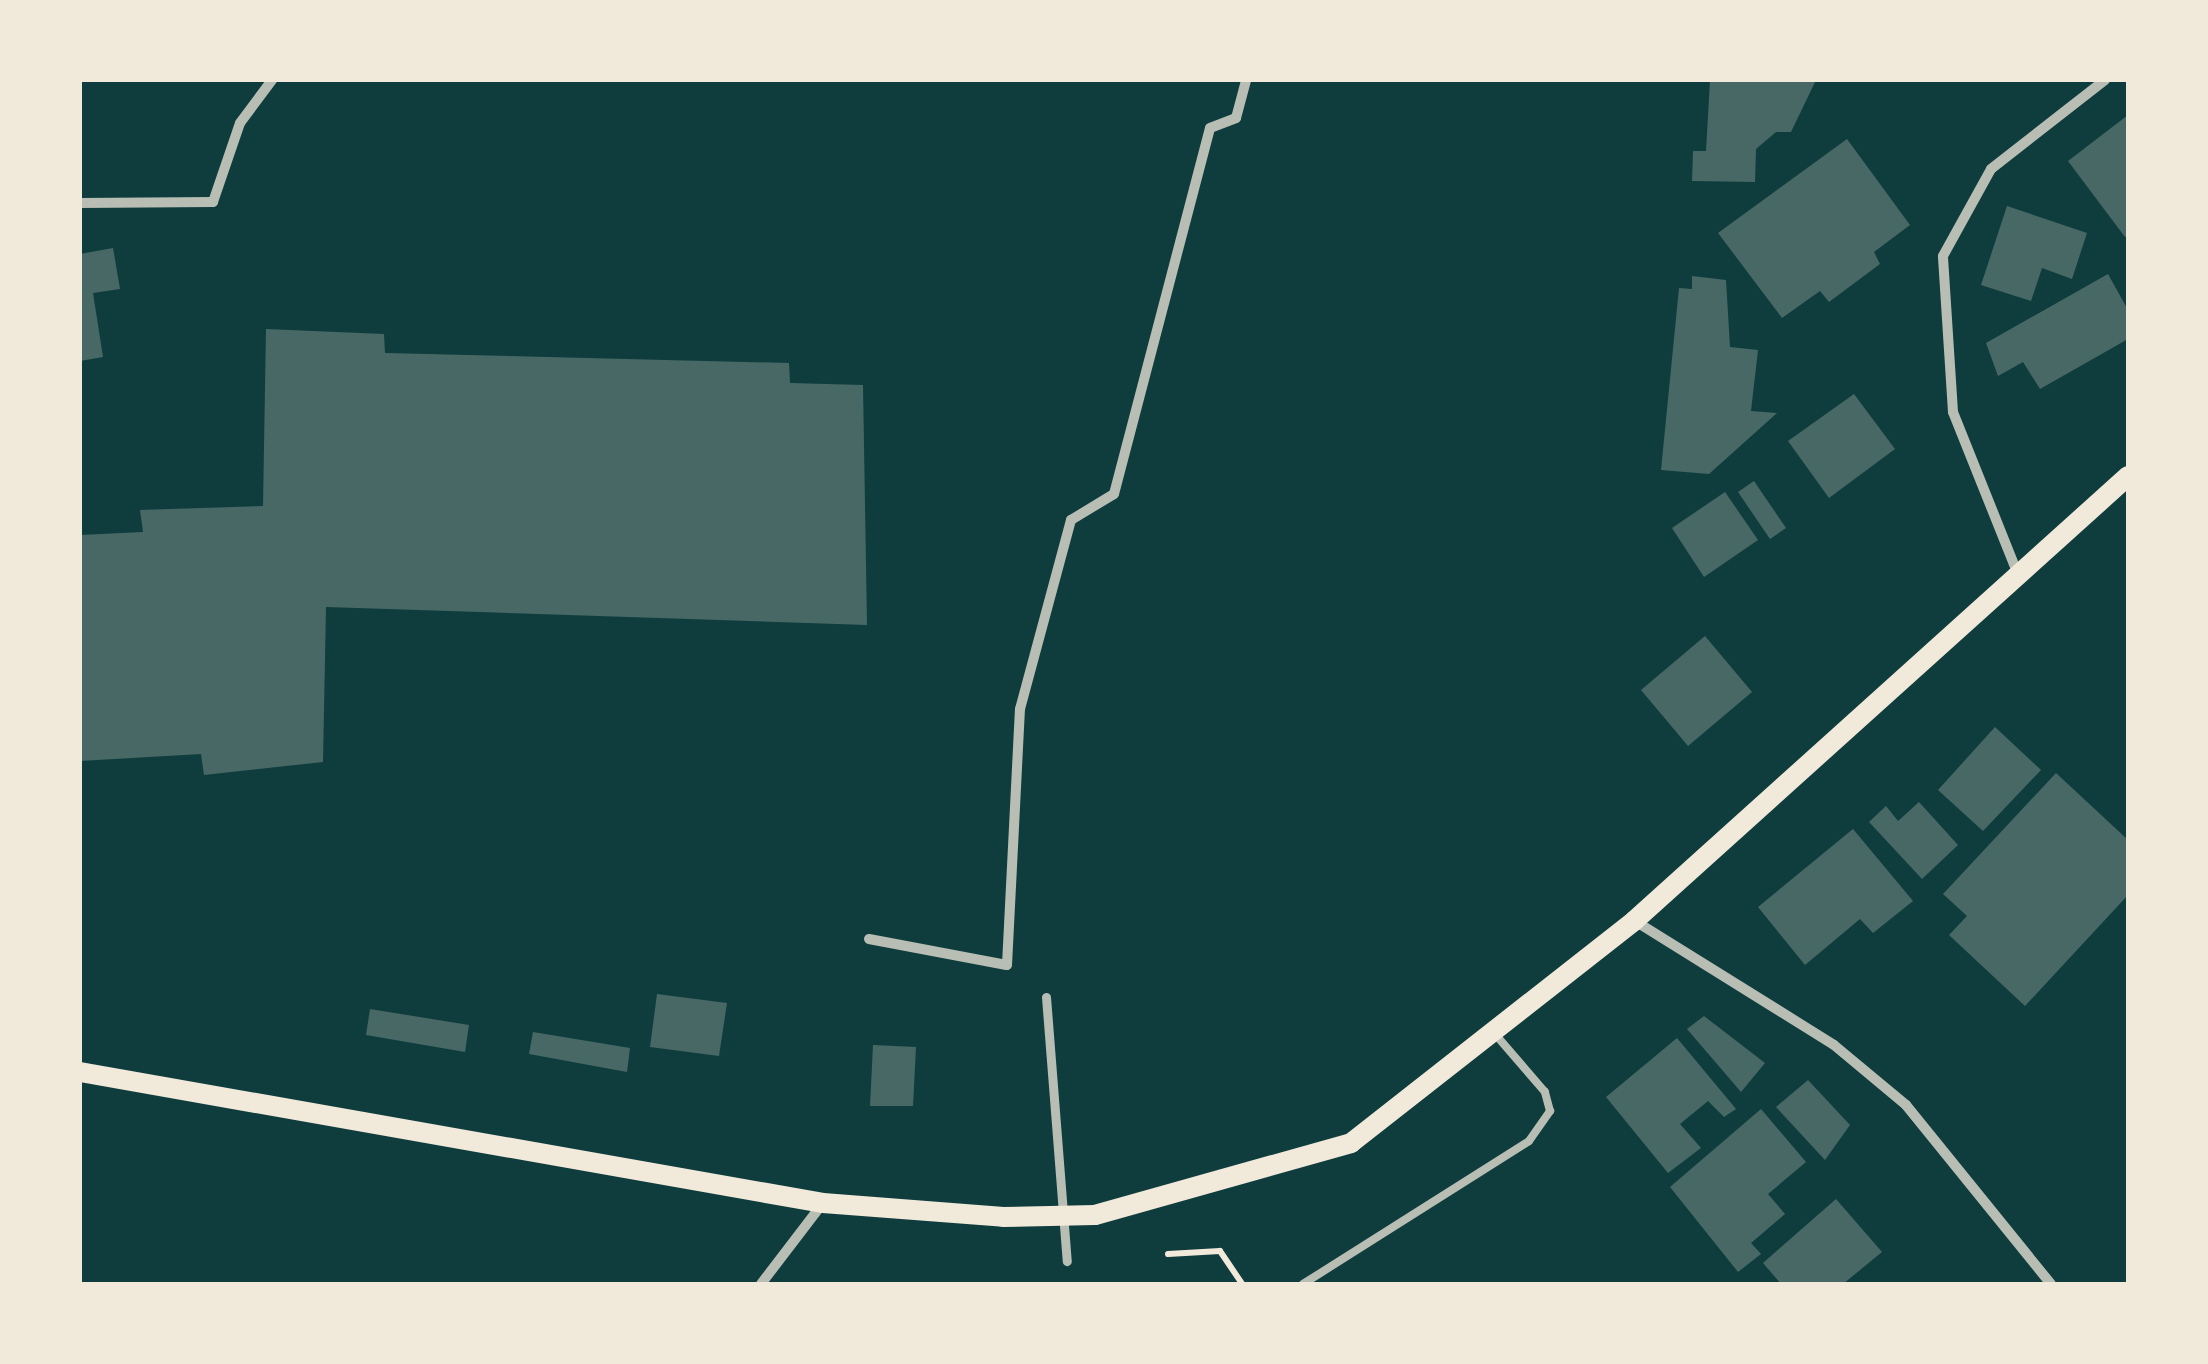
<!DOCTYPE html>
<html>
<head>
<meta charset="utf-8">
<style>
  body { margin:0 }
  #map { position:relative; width:2208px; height:1364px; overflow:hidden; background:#0f3d3e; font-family:"DejaVu Sans",sans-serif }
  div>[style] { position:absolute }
  .building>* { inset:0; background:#486865 }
  .path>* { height:6px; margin:-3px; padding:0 3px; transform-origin:3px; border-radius:3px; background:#f1e9da }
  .service>* { height:8px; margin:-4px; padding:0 4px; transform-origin:4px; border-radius:4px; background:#b8beb3 }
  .pedestrian>* { height:9px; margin:-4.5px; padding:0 4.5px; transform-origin:4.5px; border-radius:4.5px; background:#b8beb3 }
  .minor>* { height:10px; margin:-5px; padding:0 5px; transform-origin:5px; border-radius:5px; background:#b8beb3 }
  .secondary>* { height:20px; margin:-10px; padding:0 10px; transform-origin:10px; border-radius:10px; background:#f1e9da }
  span { translate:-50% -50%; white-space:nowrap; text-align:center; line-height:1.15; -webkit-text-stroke:8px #f1e9da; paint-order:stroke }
  .frame { position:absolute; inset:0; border:82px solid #f1e9da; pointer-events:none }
</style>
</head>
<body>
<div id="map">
  <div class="building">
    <i style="clip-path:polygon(1710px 80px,1816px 80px,1791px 132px,1776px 132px,1756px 149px,1755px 182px,1692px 181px,1693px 151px,1706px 151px)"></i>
    <i style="clip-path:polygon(2128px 115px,2128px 235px,2125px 237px,2068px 161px)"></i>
    <i style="clip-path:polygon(1847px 139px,1910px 225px,1874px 252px,1880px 264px,1829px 302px,1820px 291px,1782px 318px,1718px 233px)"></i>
    <i style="clip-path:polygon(2007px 206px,2087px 233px,2072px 279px,2042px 268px,2031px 301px,1981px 285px)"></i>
    <i style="clip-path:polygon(113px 248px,120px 289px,93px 293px,103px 357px,80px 361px,80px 254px)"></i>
    <i style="clip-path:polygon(2108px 274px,2128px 310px,2128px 339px,2040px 389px,2023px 362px,1998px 376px,1986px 343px)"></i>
    <i style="clip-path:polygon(1692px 276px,1726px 280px,1730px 347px,1758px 350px,1751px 411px,1777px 413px,1709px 474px,1661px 470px,1679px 288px,1692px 289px)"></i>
    <i style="clip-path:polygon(266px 329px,384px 334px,385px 353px,789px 363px,790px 383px,863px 385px,867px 625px,326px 607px,323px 762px,204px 775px,201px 754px,80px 761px,80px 535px,143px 532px,140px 510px,263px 506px)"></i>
    <i style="clip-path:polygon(1854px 394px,1895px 449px,1829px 498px,1788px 441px)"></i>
    <i style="clip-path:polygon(1754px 481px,1786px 528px,1770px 539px,1738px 492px)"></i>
    <i style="clip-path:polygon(1725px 492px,1758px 540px,1704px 577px,1672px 528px)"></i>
    <i style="clip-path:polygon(1705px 636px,1752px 692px,1688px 746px,1641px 690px)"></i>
    <i style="clip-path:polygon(1995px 727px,2041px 770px,1983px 831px,1938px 790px)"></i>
    <i style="clip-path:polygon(2056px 773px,2128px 840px,2128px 895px,2025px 1006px,1949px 935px,1967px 916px,1943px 894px)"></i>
    <i style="clip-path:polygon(1919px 802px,1958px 845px,1922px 879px,1869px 822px,1886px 806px,1898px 821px)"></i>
    <i style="clip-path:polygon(1853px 829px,1913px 901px,1873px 933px,1860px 919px,1805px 965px,1758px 907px)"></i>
    <i style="clip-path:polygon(657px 994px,727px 1003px,719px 1056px,650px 1047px)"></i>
    <i style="clip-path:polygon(370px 1009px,469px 1025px,465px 1052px,366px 1035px)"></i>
    <i style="clip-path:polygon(1704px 1016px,1765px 1063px,1741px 1092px,1687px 1029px)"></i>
    <i style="clip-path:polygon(533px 1032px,630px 1048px,627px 1072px,529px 1054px)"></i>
    <i style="clip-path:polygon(1677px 1038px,1736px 1109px,1724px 1117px,1708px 1101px,1680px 1124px,1701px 1148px,1668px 1173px,1606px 1097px)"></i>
    <i style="clip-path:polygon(873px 1045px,916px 1047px,913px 1106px,870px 1106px)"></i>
    <i style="clip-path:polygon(1808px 1080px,1850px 1125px,1825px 1160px,1776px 1107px)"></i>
    <i style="clip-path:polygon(1761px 1109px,1806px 1162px,1768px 1194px,1785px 1214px,1751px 1243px,1761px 1254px,1738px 1272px,1670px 1187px)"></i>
    <i style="clip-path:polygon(1836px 1199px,1882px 1252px,1843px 1284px,1781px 1284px,1763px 1263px)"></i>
  </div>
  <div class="path">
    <i style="left:1168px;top:1254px;width:52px;rotate:-3.3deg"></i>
    <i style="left:1220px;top:1251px;width:40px;rotate:56deg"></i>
  </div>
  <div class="service">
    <i style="left:1303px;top:1284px;width:267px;rotate:-32.3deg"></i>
    <i style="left:1529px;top:1141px;width:37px;rotate:-55deg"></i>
    <i style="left:1550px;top:1111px;width:20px;rotate:-105deg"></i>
    <i style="left:1545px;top:1092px;width:77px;rotate:-130.8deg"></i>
  </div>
  <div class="pedestrian">
    <i style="left:1046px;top:997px;width:265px;rotate:85.5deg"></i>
  </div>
  <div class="minor">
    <i style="left:80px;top:203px;width:133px;rotate:-0.4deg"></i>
    <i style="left:213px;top:202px;width:83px;rotate:-71.1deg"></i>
    <i style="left:240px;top:123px;width:54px;rotate:-53.3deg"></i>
    <i style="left:2017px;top:572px;width:172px;rotate:-111.8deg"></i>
    <i style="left:1953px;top:412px;width:156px;rotate:-93.7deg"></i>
    <i style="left:1943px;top:256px;width:99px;rotate:-61.1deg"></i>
    <i style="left:1991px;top:169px;width:145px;rotate:-38deg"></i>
    <i style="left:1635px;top:921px;width:234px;rotate:31.9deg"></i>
    <i style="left:1834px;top:1045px;width:94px;rotate:39.8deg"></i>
    <i style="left:1906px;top:1105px;width:230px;rotate:51deg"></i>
    <i style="left:869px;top:939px;width:140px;rotate:10.7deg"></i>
    <i style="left:1007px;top:965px;width:256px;rotate:-87.1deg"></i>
    <i style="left:1020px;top:709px;width:196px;rotate:-74.9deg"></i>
    <i style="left:1071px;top:520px;width:50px;rotate:-31.2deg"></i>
    <i style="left:1114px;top:494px;width:378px;rotate:-75.3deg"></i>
    <i style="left:1210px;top:128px;width:28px;rotate:-21deg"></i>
    <i style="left:1236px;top:118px;width:39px;rotate:-75deg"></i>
    <i style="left:761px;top:1284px;width:102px;rotate:-52.6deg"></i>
  </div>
  <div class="secondary">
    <i style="left:80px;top:1072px;width:754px;rotate:10deg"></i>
    <i style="left:823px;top:1203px;width:181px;rotate:4.4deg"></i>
    <i style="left:1003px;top:1217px;width:92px;rotate:-1.2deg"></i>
    <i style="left:1095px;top:1215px;width:266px;rotate:-15.7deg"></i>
    <i style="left:1351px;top:1143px;width:360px;rotate:-38.1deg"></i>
    <i style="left:1634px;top:921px;width:665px;rotate:-42.01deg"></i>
  </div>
  <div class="frame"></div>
</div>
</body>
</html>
